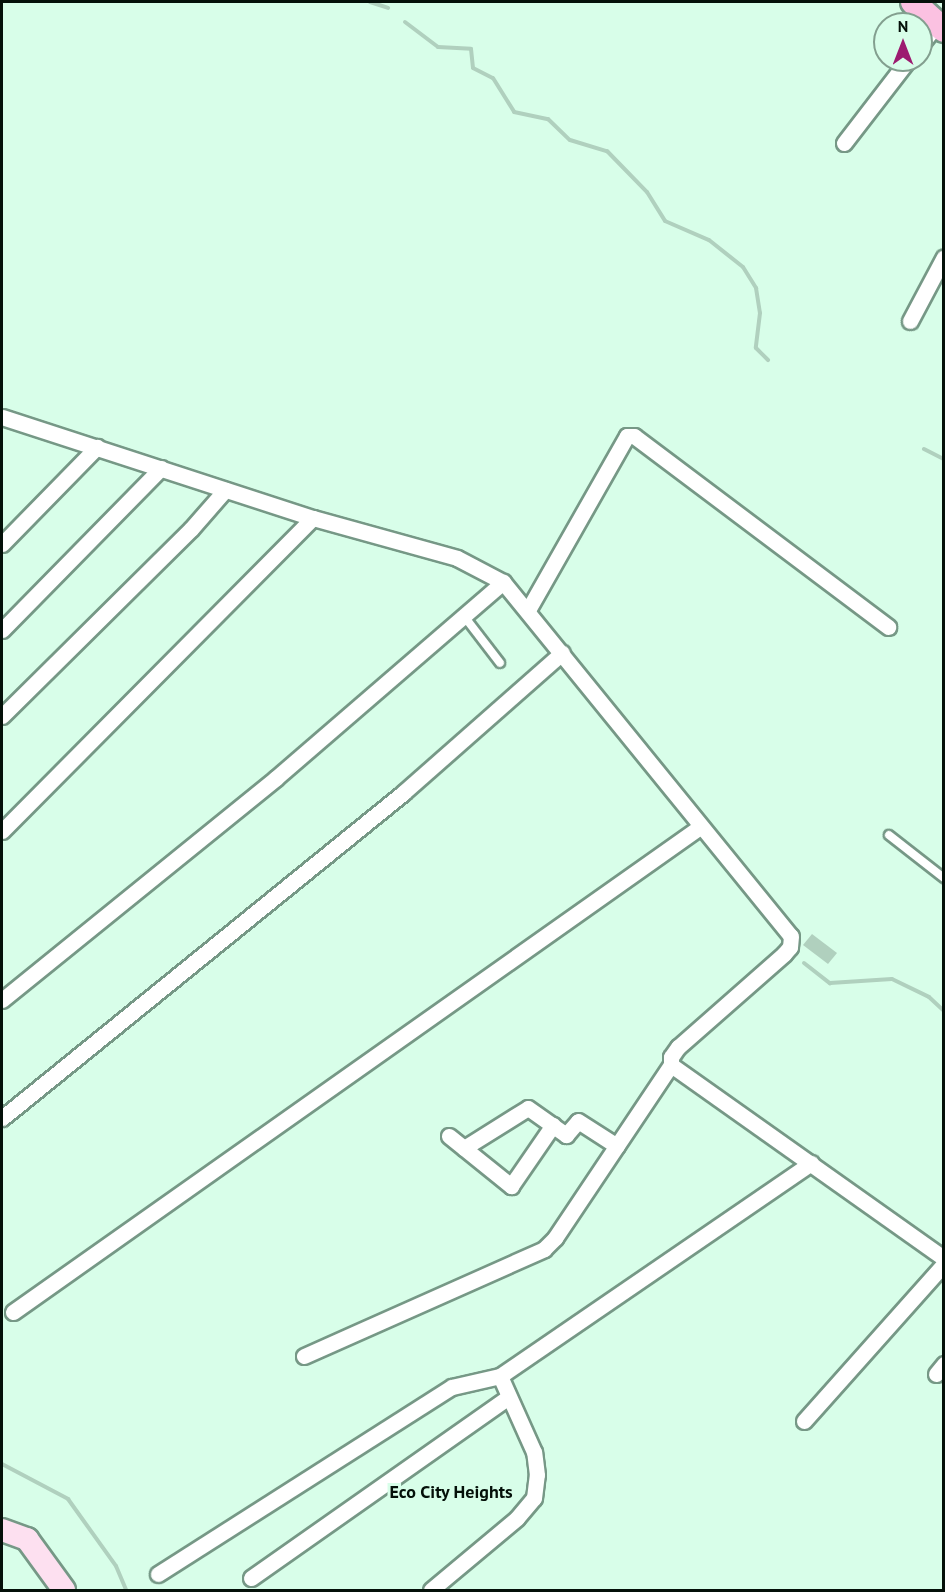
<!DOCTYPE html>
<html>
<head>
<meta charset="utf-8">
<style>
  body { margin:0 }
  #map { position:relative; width:945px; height:1592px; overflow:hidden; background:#d8fee9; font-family:"PT Sans",sans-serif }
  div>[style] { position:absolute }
  .water>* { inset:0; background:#b0d0be }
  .stream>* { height:4px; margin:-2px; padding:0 2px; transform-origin:2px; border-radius:2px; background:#b0d0be }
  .roads { filter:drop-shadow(2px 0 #769886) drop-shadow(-2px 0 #769886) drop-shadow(0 2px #769886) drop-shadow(0 -2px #769886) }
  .lane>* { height:8px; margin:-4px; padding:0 4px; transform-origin:4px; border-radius:4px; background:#fff }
  .street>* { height:15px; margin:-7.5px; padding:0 7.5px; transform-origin:7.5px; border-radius:7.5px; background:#fff }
  .secondary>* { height:22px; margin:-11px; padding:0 11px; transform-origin:11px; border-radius:11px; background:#fde0f0 }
  .primary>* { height:24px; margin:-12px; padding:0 12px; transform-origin:12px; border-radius:12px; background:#fbc1e1 }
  span { translate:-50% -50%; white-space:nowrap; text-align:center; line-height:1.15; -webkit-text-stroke:6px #d8fee9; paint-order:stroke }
  .neighbourhood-label { font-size:18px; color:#041009; font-weight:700 }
  .frame { position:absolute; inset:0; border:3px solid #041009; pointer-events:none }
  .north { position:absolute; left:873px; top:12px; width:60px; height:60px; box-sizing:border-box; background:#d8fee9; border:2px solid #839f8f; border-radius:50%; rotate:0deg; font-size:16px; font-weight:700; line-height:24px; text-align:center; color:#041009 }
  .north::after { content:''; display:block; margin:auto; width:21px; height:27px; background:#9c1b70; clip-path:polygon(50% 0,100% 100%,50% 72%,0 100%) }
</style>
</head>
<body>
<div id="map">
  <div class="water">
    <i style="clip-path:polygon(812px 934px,837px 953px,828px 964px,803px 945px)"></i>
  </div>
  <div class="stream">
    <i style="left:370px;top:2px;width:19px;rotate:18deg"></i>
    <i style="left:405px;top:22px;width:41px;rotate:37.1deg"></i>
    <i style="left:438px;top:47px;width:33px;rotate:3deg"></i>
    <i style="left:471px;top:49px;width:19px;rotate:84deg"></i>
    <i style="left:473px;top:68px;width:22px;rotate:27deg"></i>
    <i style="left:493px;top:78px;width:40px;rotate:58deg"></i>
    <i style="left:514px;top:112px;width:35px;rotate:12deg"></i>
    <i style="left:548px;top:119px;width:30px;rotate:44deg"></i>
    <i style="left:570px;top:140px;width:39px;rotate:17deg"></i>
    <i style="left:607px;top:151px;width:57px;rotate:45.7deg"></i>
    <i style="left:647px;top:192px;width:34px;rotate:58deg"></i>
    <i style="left:665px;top:221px;width:48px;rotate:23.4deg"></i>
    <i style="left:709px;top:240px;width:43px;rotate:38.5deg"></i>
    <i style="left:743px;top:267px;width:25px;rotate:58deg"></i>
    <i style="left:756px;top:288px;width:25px;rotate:81deg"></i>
    <i style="left:760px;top:313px;width:35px;rotate:97deg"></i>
    <i style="left:756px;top:348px;width:17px;rotate:45deg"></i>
    <i style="left:924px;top:449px;width:22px;rotate:27deg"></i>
    <i style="left:804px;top:963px;width:33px;rotate:38deg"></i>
    <i style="left:830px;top:983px;width:62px;rotate:-3.7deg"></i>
    <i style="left:892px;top:979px;width:41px;rotate:25.9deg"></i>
    <i style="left:929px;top:997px;width:21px;rotate:43deg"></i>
    <i style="left:2px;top:1464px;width:75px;rotate:27.9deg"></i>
    <i style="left:68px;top:1499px;width:82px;rotate:54.4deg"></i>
    <i style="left:116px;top:1566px;width:26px;rotate:67deg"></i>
  </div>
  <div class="roads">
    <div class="lane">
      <i style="left:464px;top:616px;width:59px;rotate:52.5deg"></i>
      <i style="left:889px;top:835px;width:70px;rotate:38deg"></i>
    </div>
    <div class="street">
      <i style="left:921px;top:44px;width:26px;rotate:-51deg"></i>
      <i style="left:844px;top:143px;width:105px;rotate:-52.4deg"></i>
      <i style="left:910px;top:321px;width:72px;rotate:-62deg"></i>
      <i style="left:2px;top:417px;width:327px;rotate:18deg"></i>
      <i style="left:313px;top:518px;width:149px;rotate:15.5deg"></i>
      <i style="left:457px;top:558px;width:52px;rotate:27.6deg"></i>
      <i style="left:503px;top:582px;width:456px;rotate:50.9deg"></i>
      <i style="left:791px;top:936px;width:11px;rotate:95deg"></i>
      <i style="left:790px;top:947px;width:9px;rotate:131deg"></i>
      <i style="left:784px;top:954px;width:141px;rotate:138.7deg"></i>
      <i style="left:678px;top:1047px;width:12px;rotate:125deg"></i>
      <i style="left:671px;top:1057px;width:8px;rotate:90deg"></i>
      <i style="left:671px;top:1065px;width:334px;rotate:35.3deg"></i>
      <i style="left:2px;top:544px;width:136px;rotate:-45.6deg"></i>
      <i style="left:528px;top:610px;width:200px;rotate:-60.4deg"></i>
      <i style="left:627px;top:436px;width:7px"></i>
      <i style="left:634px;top:436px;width:318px;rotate:36.9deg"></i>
      <i style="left:2px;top:630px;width:227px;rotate:-45.5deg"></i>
      <i style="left:2px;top:716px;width:266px;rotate:-44.7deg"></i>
      <i style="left:191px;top:529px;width:52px;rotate:-48.9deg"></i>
      <i style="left:2px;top:831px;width:441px;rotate:-45.2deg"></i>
      <i style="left:2px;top:1000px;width:353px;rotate:-39deg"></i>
      <i style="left:276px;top:778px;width:300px;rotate:-40.8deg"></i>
      <i style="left:2px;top:1118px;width:516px;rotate:-39.02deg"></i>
      <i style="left:403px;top:793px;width:212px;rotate:-41.4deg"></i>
      <i style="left:449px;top:1136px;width:80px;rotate:38.9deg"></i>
      <i style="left:511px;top:1186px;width:74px;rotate:-55.5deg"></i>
      <i style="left:464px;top:1148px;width:75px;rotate:-32deg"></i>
      <i style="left:528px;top:1108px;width:47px;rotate:35.4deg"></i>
      <i style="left:566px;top:1135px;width:18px;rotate:-49deg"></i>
      <i style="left:578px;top:1121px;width:46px;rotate:32.7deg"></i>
      <i style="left:13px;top:1312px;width:841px;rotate:-35.22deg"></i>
      <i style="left:304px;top:1356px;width:263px;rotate:-24deg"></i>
      <i style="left:544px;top:1249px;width:16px;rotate:-45deg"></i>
      <i style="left:555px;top:1238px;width:208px;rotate:-56.2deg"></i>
      <i style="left:936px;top:1374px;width:13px;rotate:-51deg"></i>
      <i style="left:804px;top:1421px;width:210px;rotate:-48.3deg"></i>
      <i style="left:158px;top:1574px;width:348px;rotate:-32.5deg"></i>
      <i style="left:452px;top:1387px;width:49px;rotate:-12.9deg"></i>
      <i style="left:500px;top:1376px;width:377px;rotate:-34.4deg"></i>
      <i style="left:251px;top:1578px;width:315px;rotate:-35.1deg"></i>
      <i style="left:431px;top:1590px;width:112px;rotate:-39.9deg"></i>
      <i style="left:517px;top:1518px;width:26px;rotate:-50deg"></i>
      <i style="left:534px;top:1498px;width:23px;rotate:-83deg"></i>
      <i style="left:537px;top:1475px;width:23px;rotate:-97deg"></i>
      <i style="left:534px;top:1452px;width:83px;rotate:-114.1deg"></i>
    </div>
    <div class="secondary">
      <i style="left:2px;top:1530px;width:27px;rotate:20deg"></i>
      <i style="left:27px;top:1539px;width:63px;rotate:54deg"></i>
    </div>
    <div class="primary">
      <i style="left:913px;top:2px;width:42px;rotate:42.1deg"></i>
    </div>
  </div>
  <div class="neighbourhood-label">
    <span style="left:451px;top:1492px">Eco City Heights</span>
  </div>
  <div class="frame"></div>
  <div class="north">N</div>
</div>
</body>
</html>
